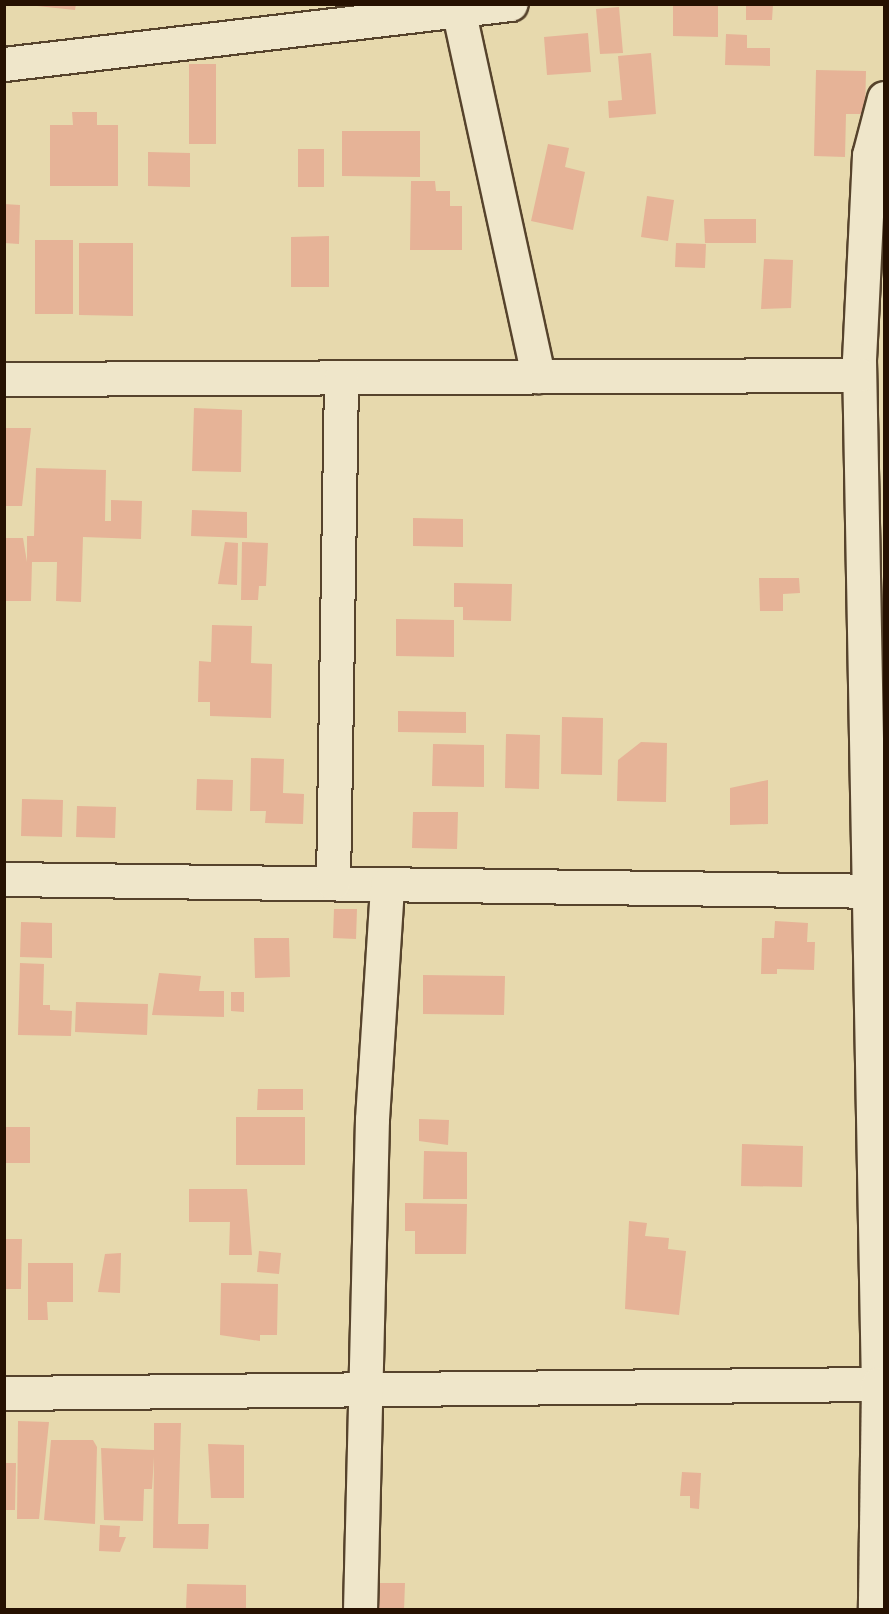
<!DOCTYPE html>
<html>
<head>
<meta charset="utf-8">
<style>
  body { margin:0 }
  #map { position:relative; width:889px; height:1614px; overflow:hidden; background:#e7d9ad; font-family:Alegreya,serif }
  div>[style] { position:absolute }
  .building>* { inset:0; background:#e6b397 }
  .roads { filter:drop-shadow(2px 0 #56432c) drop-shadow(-2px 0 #56432c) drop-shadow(0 2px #56432c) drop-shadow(0 -2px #56432c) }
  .minor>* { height:33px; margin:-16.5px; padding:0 16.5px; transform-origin:16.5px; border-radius:16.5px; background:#efe6ca }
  span { translate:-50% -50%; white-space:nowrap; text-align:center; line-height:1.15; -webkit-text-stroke:5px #efe6ca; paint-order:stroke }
  .frame { position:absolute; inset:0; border:6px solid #261101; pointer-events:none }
</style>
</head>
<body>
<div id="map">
  <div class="building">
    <i style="clip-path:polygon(18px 4px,76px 4px,75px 10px)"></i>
    <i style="clip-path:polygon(673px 4px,718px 4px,718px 37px,673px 36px)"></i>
    <i style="clip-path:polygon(746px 4px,773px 4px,772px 20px,746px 20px)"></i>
    <i style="clip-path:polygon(619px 7px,623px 53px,600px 54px,596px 9px)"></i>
    <i style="clip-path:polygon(588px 33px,591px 72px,547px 75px,544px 37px)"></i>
    <i style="clip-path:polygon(726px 34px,747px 35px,747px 48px,770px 48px,770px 66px,725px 65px)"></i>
    <i style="clip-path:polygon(651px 53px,656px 114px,609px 118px,608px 101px,622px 100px,618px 56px)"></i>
    <i style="clip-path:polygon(189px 64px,216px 64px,216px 144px,189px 144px)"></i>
    <i style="clip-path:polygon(816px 70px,866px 71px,865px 114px,846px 114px,845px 157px,814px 156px)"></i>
    <i style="clip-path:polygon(72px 112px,97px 112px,97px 125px,118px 125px,118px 186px,50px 186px,50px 125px,73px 125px)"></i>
    <i style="clip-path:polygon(342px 131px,420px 131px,420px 177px,342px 176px)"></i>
    <i style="clip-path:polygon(548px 144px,569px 148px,565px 167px,585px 172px,573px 230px,531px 221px)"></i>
    <i style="clip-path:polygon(298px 149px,324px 149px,324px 187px,298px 187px)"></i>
    <i style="clip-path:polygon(148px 152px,190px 153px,190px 187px,148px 186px)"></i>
    <i style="clip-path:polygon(411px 181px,435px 181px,436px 191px,450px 191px,450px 206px,462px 206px,462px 250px,410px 250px)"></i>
    <i style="clip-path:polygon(647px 196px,674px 200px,668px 241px,641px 237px)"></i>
    <i style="clip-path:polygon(4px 204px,20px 205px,19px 244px,4px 243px)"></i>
    <i style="clip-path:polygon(704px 219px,756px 219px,756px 243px,705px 243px)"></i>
    <i style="clip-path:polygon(329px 236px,329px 287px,291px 287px,291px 237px)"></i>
    <i style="clip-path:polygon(35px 240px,73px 240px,73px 314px,35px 314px)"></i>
    <i style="clip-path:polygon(79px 243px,133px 243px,133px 316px,79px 315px)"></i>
    <i style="clip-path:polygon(676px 243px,706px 244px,705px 268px,675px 267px)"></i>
    <i style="clip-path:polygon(764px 259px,793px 260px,791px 308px,761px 309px)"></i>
    <i style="clip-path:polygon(194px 408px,242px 410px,241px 472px,192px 471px)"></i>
    <i style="clip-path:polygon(4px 428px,31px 428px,22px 506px,4px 506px)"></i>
    <i style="clip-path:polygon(36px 468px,106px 470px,105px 521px,111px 521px,111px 500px,142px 501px,141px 539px,83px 537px,81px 602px,56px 601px,57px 562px,32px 562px,31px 601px,4px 601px,4px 538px,23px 538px,27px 562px,27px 536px,34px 536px)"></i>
    <i style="clip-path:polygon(192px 510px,247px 512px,247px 538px,191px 536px)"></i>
    <i style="clip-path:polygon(413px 518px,463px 519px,463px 547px,413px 546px)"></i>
    <i style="clip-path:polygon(225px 542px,238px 543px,237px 585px,218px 584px)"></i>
    <i style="clip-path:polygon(242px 542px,268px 543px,266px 586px,259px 586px,258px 600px,241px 600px)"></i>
    <i style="clip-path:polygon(759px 578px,799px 578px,800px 593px,783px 594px,783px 611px,760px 611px)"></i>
    <i style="clip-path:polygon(454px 583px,512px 584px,511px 621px,463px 620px,463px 607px,454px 607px)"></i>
    <i style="clip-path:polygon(396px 619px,454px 620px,454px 657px,396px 656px)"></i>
    <i style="clip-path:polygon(212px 625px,252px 626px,251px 663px,272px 664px,271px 718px,210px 716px,210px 702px,198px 702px,199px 661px,211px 662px)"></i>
    <i style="clip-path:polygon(398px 711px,466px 712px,466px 733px,398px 732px)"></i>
    <i style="clip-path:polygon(562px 717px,603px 718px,602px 775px,561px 774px)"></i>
    <i style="clip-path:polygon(506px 734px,540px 735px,539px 789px,505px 788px)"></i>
    <i style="clip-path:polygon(641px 742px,667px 743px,666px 802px,617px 801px,618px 760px)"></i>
    <i style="clip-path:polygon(433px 744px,484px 745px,484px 787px,432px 786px)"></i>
    <i style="clip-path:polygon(251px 758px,284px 759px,283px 793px,304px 794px,303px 824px,265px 823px,266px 811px,250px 811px)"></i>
    <i style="clip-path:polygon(197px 779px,233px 780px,232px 811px,196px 810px)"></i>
    <i style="clip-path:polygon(768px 780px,768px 824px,730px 825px,730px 788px)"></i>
    <i style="clip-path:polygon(22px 799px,63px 800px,62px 837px,21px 836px)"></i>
    <i style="clip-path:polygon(77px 806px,116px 807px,115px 838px,76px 837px)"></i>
    <i style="clip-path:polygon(413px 812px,458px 812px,457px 849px,412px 848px)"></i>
    <i style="clip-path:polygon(334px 909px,357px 909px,356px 939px,333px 938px)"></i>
    <i style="clip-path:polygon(775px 921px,808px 923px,807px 942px,815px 942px,814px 970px,777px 969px,777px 974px,761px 974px,762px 938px,774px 938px)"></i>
    <i style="clip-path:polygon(21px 922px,52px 923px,52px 958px,20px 957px)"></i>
    <i style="clip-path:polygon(254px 938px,289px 938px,290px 977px,255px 978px)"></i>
    <i style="clip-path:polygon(20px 963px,44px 964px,43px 1005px,50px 1005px,50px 1010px,72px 1011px,71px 1036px,18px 1035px)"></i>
    <i style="clip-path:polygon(159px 973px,201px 976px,199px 991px,224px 991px,224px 1017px,152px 1015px)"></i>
    <i style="clip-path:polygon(423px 975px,505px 976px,504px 1015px,423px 1014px)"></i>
    <i style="clip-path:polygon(231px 992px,244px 992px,244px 1012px,231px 1011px)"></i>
    <i style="clip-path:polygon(76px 1002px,148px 1004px,147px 1035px,75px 1032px)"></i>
    <i style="clip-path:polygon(258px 1089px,303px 1089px,303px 1110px,257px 1110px)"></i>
    <i style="clip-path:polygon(236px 1117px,305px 1117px,305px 1165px,236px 1165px)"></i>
    <i style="clip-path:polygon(419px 1119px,449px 1120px,448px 1145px,419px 1141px)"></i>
    <i style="clip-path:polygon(4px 1127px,30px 1127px,30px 1163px,4px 1163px)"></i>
    <i style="clip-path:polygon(742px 1144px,803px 1146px,802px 1187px,741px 1186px)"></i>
    <i style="clip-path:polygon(424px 1151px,467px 1152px,467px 1199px,423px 1199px)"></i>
    <i style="clip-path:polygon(189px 1189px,247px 1189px,252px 1255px,229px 1255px,230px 1222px,189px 1222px)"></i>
    <i style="clip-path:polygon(405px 1203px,467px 1204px,466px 1254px,415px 1254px,415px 1231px,405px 1231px)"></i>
    <i style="clip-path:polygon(629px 1221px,647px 1223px,645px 1236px,669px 1238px,668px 1249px,686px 1251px,679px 1315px,625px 1309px)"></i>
    <i style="clip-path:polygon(4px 1239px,22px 1239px,21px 1289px,4px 1289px)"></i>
    <i style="clip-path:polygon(259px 1251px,281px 1253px,279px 1274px,257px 1272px)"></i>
    <i style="clip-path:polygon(121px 1253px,120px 1293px,98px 1292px,105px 1254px)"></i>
    <i style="clip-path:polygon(28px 1263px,73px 1263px,73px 1302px,47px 1302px,48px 1320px,28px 1320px)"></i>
    <i style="clip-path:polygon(221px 1283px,278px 1284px,277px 1335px,260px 1335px,260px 1341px,220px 1335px)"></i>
    <i style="clip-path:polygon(18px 1421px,49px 1422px,39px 1519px,17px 1519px)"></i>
    <i style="clip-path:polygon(154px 1423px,181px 1423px,178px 1524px,209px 1524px,208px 1549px,153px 1548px,154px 1457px,152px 1489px,144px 1489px,143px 1521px,104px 1520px,101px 1448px,154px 1450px)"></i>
    <i style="clip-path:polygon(51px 1440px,93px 1440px,97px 1447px,95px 1524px,44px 1520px)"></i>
    <i style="clip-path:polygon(208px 1444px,244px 1445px,244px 1498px,211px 1498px)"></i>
    <i style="clip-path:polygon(4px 1463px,16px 1463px,15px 1510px,4px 1510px)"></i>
    <i style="clip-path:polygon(682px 1472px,701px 1473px,699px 1509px,690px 1508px,690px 1496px,680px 1496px)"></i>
    <i style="clip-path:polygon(100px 1525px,120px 1526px,119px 1537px,126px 1537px,120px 1552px,99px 1551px)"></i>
    <i style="clip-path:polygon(377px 1583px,405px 1583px,404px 1610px,376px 1610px)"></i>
    <i style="clip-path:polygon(187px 1584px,246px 1585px,246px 1610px,186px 1609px)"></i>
  </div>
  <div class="roads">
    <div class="minor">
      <i style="left:457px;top:4px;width:381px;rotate:77.7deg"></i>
      <i style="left:4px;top:64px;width:510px;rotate:-6.76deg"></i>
      <i style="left:884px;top:98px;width:59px;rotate:104.7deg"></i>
      <i style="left:869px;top:155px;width:205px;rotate:92.8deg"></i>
      <i style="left:859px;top:360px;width:1024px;rotate:88.94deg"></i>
      <i style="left:878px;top:1384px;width:6px;rotate:9deg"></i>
      <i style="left:4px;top:379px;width:855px;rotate:-0.27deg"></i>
      <i style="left:4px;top:879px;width:880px;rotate:0.78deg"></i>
      <i style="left:333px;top:883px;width:506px;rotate:-89.09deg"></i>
      <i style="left:4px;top:1393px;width:874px;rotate:-0.59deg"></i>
      <i style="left:878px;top:1384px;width:226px;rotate:90.8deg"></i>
      <i style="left:360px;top:1610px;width:491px;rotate:-88.6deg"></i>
      <i style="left:372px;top:1119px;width:235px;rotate:-86.3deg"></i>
    </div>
  </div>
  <div class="frame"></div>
</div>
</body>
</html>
